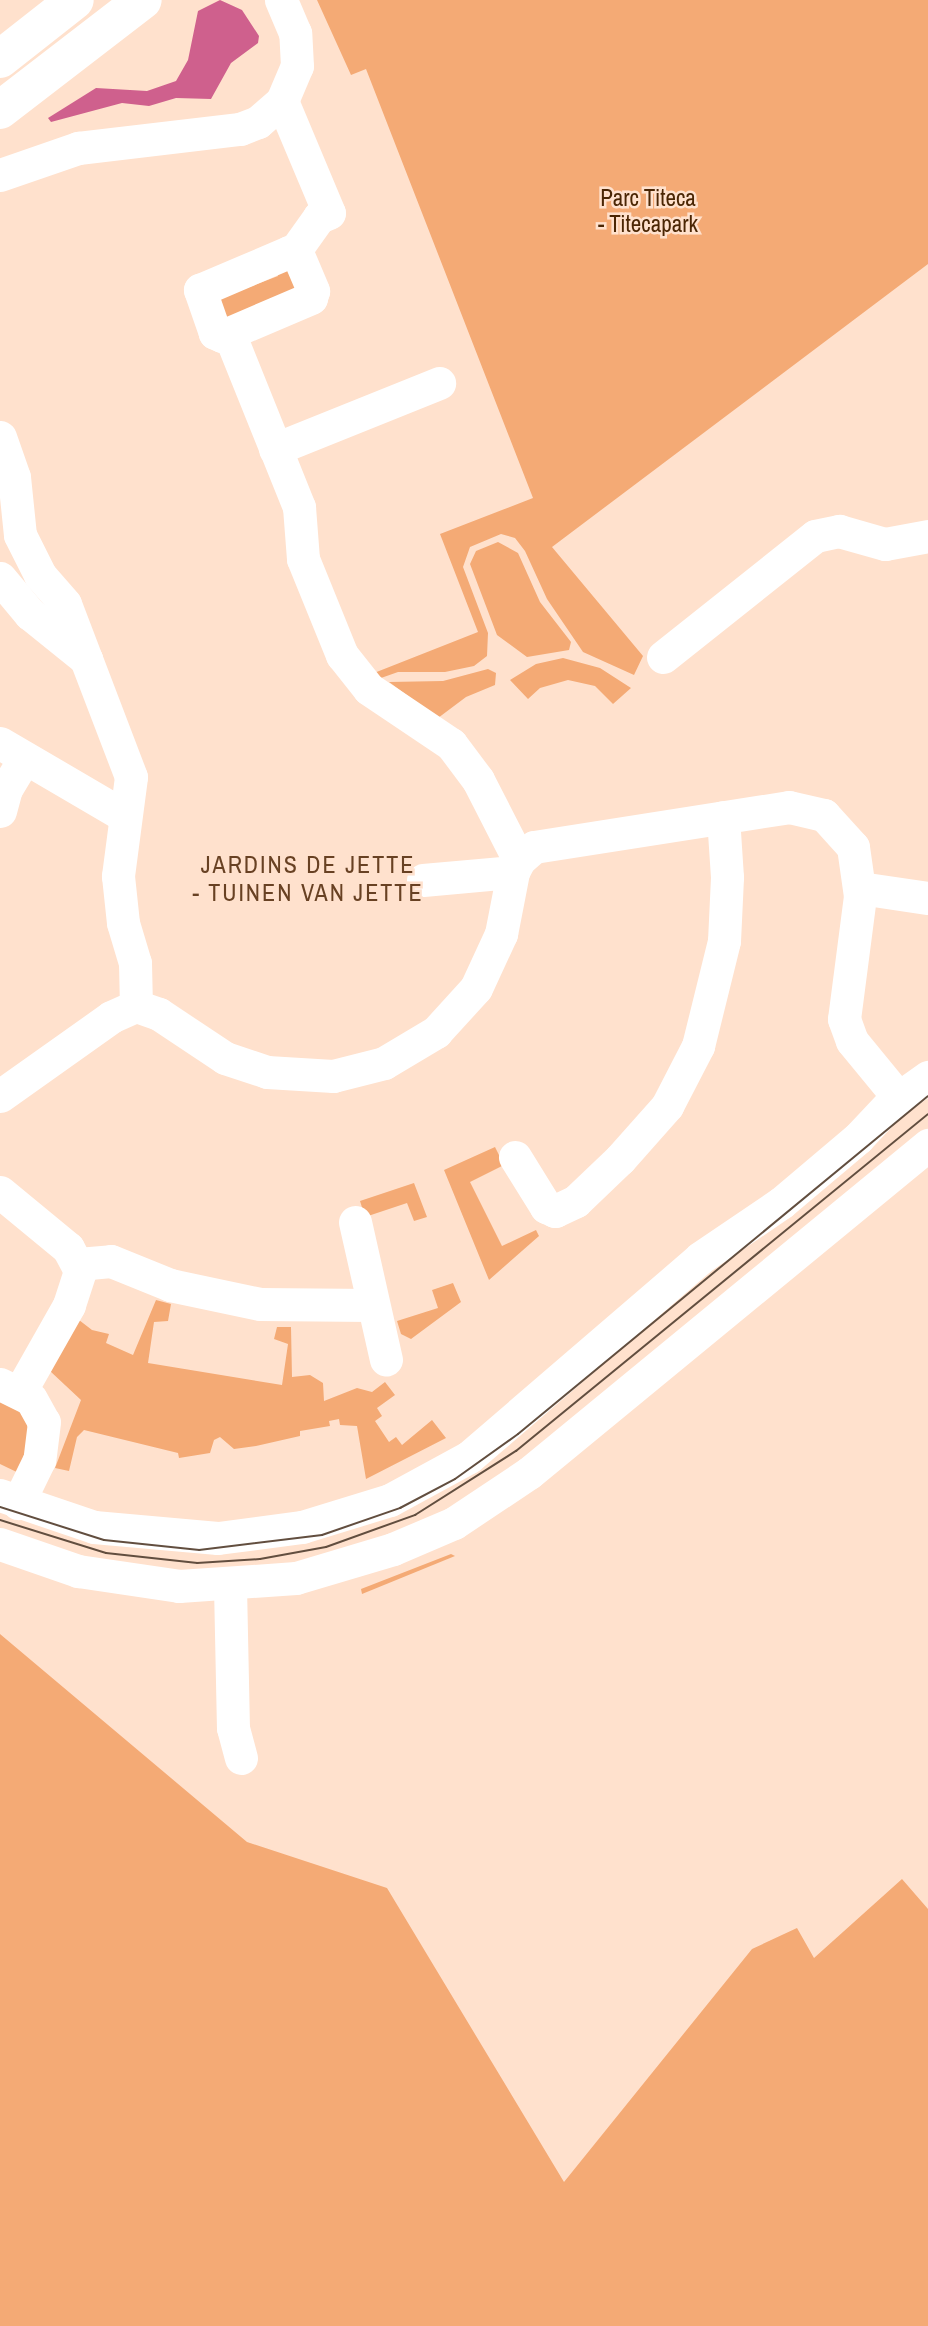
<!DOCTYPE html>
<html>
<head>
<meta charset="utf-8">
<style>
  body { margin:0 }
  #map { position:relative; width:928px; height:2326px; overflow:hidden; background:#ffe1cd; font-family:"Archivo Narrow",sans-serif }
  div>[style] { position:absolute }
  .green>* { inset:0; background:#f4aa75 }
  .water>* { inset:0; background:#cf608d }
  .minor>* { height:33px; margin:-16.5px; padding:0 16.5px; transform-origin:16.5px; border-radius:16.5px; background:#fff }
  .major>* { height:38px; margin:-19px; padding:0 19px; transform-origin:19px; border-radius:19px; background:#fff }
  .tram>* { height:2px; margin:-1px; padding:0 1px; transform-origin:1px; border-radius:1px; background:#624e3f }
  span { translate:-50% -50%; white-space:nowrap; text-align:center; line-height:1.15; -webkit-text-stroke:5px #ffe1cd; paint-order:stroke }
  .park-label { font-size:23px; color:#4b2604 }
  .neighbourhood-label { font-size:24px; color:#684123; letter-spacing:2px }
</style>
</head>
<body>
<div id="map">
  <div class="green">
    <i style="clip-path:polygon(317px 0,928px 0,928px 264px,552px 547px,643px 656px,634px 675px,583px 652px,547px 599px,525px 551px,515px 538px,501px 534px,470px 547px,463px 567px,488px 633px,487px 656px,474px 666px,445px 672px,398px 672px,381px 678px,374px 673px,478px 632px,440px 534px,533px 498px,366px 69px,351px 75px)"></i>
    <i style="clip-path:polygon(291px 264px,305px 286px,222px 326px,210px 297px,223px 297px,278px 276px,276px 270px)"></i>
    <i style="clip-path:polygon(498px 542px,518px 553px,540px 602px,571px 642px,569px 650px,527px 657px,497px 635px,470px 564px,476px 551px)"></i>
    <i style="clip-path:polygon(563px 658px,600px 668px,631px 688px,613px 704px,595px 686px,568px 680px,540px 688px,528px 699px,510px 680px,536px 664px)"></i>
    <i style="clip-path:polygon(488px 669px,496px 673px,495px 685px,466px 697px,438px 718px,389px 682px,443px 681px)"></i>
    <i style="clip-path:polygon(495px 1147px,504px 1165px,470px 1182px,502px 1246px,536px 1230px,539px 1236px,489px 1280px,444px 1170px)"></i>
    <i style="clip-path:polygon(414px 1183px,427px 1217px,414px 1221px,407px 1203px,365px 1217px,360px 1201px)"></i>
    <i style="clip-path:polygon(453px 1283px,461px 1302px,411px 1339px,401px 1334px,397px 1321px,438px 1308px,432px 1290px)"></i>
    <i style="clip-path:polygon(156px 1300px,171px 1304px,168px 1321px,154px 1322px,148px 1363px,282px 1385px,288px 1344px,274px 1339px,277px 1327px,291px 1327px,292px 1377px,310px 1375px,323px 1383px,324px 1401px,357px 1388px,372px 1392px,385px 1382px,395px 1395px,377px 1408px,382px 1416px,375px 1421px,389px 1442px,396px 1437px,402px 1445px,432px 1420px,446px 1438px,366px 1479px,357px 1426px,340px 1425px,339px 1419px,329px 1421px,330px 1426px,300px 1431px,300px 1436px,256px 1446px,234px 1449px,220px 1437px,214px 1440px,210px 1453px,179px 1458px,178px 1453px,84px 1430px,77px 1437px,69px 1471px,55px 1468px,81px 1400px,50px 1371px,79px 1320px,92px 1330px,109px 1334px,106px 1343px,133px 1355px)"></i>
    <i style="clip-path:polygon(0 1390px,32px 1409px,25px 1476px,0 1464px)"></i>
    <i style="clip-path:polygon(451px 1554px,455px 1556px,362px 1594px,361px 1589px)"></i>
    <i style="clip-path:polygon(0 1634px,247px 1842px,387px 1888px,564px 2182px,752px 1949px,797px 1928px,814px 1958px,902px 1879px,928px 1909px,928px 2326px,0 2326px)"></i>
  </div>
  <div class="water">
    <i style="clip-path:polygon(220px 0,242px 10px,259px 36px,258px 43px,231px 63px,211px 99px,176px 98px,149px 106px,122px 103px,51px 122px,48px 118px,96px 88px,147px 91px,176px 81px,188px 60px,198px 11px)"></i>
  </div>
  <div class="minor">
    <i style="left:282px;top:101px;width:121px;rotate:67.2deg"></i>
    <i style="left:329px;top:213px;width:11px;rotate:158deg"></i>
    <i style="left:319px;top:217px;width:43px;rotate:125.5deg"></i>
    <i style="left:0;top:175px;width:83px;rotate:-19.1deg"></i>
    <i style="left:78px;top:148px;width:163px;rotate:-6.7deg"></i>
    <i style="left:240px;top:129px;width:19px;rotate:-21deg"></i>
    <i style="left:258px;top:122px;width:32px;rotate:-41deg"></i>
    <i style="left:282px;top:101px;width:38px;rotate:-67deg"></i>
    <i style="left:297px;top:66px;width:33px;rotate:-93deg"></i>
    <i style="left:295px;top:33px;width:36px;rotate:-113deg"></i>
    <i style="left:289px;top:252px;width:9px;rotate:18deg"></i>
    <i style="left:298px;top:255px;width:39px;rotate:67deg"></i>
    <i style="left:313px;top:291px;width:7px;rotate:106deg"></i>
    <i style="left:311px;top:298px;width:97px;rotate:156.9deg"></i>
    <i style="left:222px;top:336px;width:8px;rotate:-157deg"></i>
    <i style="left:215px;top:333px;width:46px;rotate:-109.2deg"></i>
    <i style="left:200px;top:290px;width:97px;rotate:-23.1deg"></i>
    <i style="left:229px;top:333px;width:188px;rotate:68.1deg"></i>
    <i style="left:299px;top:507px;width:52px;rotate:85.6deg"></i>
    <i style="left:303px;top:559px;width:104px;rotate:67.9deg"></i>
    <i style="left:342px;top:655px;width:43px;rotate:51.5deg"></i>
    <i style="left:369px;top:689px;width:99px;rotate:33.9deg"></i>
    <i style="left:451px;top:744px;width:45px;rotate:53.1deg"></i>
    <i style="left:478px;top:780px;width:90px;rotate:62.9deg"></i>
    <i style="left:0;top:437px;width:42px;rotate:70.7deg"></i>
    <i style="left:14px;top:477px;width:58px;rotate:84.1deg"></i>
    <i style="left:20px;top:535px;width:45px;rotate:63.4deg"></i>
    <i style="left:40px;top:575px;width:38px;rotate:49deg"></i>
    <i style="left:65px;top:604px;width:59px;rotate:69.1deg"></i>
    <i style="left:275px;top:449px;width:177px;rotate:-21.9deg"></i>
    <i style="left:0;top:578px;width:47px;rotate:50.2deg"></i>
    <i style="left:30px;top:614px;width:72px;rotate:38.8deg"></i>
    <i style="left:86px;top:659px;width:126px;rotate:69.1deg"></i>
    <i style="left:131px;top:777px;width:100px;rotate:97.5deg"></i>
    <i style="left:118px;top:876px;width:47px;rotate:83.9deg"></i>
    <i style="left:123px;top:923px;width:42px;rotate:73.3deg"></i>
    <i style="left:135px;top:963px;width:43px;rotate:88.7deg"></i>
    <i style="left:663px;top:657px;width:194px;rotate:-38.5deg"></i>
    <i style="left:815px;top:536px;width:25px;rotate:-12deg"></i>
    <i style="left:839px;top:531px;width:48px;rotate:15.8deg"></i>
    <i style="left:885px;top:544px;width:44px;rotate:-10.5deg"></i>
    <i style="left:0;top:743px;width:143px;rotate:30.3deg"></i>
    <i style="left:0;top:811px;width:23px;rotate:-75deg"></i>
    <i style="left:6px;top:789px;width:33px;rotate:-59deg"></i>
    <i style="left:423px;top:880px;width:90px;rotate:-5.1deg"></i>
    <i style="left:860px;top:888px;width:69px;rotate:8.4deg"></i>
    <i style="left:0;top:1096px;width:136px;rotate:-35.4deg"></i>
    <i style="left:111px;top:1017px;width:27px;rotate:-24deg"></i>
    <i style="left:136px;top:1006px;width:24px;rotate:19deg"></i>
    <i style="left:159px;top:1014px;width:79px;rotate:33.7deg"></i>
    <i style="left:225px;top:1058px;width:44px;rotate:18.4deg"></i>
    <i style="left:267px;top:1072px;width:66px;rotate:3.5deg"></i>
    <i style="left:333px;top:1076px;width:53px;rotate:-14.3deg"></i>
    <i style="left:384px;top:1063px;width:61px;rotate:-30.8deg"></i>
    <i style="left:436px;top:1032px;width:59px;rotate:-47.7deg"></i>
    <i style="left:476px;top:988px;width:60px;rotate:-65.2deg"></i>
    <i style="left:501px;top:934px;width:63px;rotate:-79deg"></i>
    <i style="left:513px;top:872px;width:13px;rotate:-63deg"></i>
    <i style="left:519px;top:860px;width:20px;rotate:-41deg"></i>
    <i style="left:534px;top:847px;width:258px;rotate:-8.9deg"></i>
    <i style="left:789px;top:807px;width:36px;rotate:13deg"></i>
    <i style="left:824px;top:815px;width:43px;rotate:47.8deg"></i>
    <i style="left:853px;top:847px;width:49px;rotate:81.9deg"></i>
    <i style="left:860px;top:896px;width:124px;rotate:97.4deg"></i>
    <i style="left:844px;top:1019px;width:23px;rotate:70deg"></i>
    <i style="left:852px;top:1041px;width:72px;rotate:50.6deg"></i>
    <i style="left:515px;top:1157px;width:59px;rotate:58.2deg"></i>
    <i style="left:546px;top:1207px;width:10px;rotate:24deg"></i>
    <i style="left:555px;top:1211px;width:23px;rotate:-25deg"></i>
    <i style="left:576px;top:1201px;width:61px;rotate:-43.7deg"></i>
    <i style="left:620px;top:1159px;width:71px;rotate:-48.4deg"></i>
    <i style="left:667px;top:1106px;width:68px;rotate:-62.7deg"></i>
    <i style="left:698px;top:1046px;width:108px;rotate:-76.1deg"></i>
    <i style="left:724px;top:941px;width:64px;rotate:-87.3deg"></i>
    <i style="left:727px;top:877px;width:60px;rotate:-93.8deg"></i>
    <i style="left:0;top:1192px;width:88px;rotate:39.5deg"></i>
    <i style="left:68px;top:1248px;width:26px;rotate:62deg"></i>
    <i style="left:80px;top:1271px;width:36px;rotate:108deg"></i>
    <i style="left:69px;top:1305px;width:98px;rotate:119.5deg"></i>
    <i style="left:355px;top:1222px;width:141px;rotate:77.3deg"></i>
    <i style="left:78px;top:1264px;width:33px;rotate:-5deg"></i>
    <i style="left:111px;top:1261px;width:64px;rotate:22.1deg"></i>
    <i style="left:170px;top:1285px;width:92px;rotate:11.9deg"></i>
    <i style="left:260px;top:1304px;width:111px;rotate:0.5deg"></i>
    <i style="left:0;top:1384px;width:34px;rotate:26deg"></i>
    <i style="left:31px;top:1399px;width:26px;rotate:61deg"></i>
    <i style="left:44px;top:1422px;width:38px;rotate:97deg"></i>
    <i style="left:39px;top:1460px;width:48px;rotate:116deg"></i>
    <i style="left:0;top:1495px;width:99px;rotate:18.8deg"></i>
    <i style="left:94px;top:1527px;width:124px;rotate:5.1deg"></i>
    <i style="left:218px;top:1538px;width:85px;rotate:-7.5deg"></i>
    <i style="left:302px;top:1527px;width:92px;rotate:-17.1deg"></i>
    <i style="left:390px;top:1500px;width:90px;rotate:-28.6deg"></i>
    <i style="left:469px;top:1457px;width:305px;rotate:-40.7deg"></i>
    <i style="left:700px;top:1258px;width:98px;rotate:-34.2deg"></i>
    <i style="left:781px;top:1203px;width:101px;rotate:-40.2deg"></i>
    <i style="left:858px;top:1138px;width:47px;rotate:-46.7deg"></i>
    <i style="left:890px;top:1104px;width:47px;rotate:-35.4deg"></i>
    <i style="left:0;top:1544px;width:83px;rotate:19.1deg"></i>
    <i style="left:78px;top:1571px;width:102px;rotate:8.4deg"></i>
    <i style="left:179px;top:1586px;width:117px;rotate:-3.9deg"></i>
    <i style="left:296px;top:1578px;width:101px;rotate:-16.6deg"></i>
    <i style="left:393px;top:1549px;width:66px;rotate:-23.1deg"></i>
    <i style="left:454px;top:1523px;width:90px;rotate:-33.7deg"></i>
    <i style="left:529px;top:1473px;width:517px;rotate:-39.42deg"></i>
    <i style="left:230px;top:1586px;width:142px;rotate:88.8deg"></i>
    <i style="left:233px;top:1728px;width:31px;rotate:75deg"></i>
  </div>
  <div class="major">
    <i style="left:0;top:59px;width:95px;rotate:-38.2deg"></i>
    <i style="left:0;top:110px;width:180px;rotate:-37.6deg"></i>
  </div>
  <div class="tram">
    <i style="left:0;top:1507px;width:109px;rotate:17.6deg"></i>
    <i style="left:104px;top:1540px;width:96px;rotate:6deg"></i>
    <i style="left:199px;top:1550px;width:124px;rotate:-7deg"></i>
    <i style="left:322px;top:1535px;width:83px;rotate:-19.1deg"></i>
    <i style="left:400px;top:1508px;width:62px;rotate:-27.8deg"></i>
    <i style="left:455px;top:1479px;width:77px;rotate:-35.5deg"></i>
    <i style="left:518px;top:1434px;width:531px;rotate:-39.5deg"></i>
    <i style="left:0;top:1520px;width:111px;rotate:17.3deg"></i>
    <i style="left:106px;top:1553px;width:92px;rotate:6.3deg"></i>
    <i style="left:197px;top:1563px;width:63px;rotate:-3.6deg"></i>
    <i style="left:260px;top:1559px;width:67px;rotate:-10.3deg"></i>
    <i style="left:326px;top:1547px;width:95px;rotate:-19.8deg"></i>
    <i style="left:415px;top:1515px;width:120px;rotate:-32.4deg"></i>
    <i style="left:516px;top:1451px;width:532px;rotate:-39.28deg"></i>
  </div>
  <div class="park-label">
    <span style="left:648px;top:211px">Parc Titeca<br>- Titecapark</span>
  </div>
  <div class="neighbourhood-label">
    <span style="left:308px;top:879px">JARDINS DE JETTE<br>- TUINEN VAN JETTE</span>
  </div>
</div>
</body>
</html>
